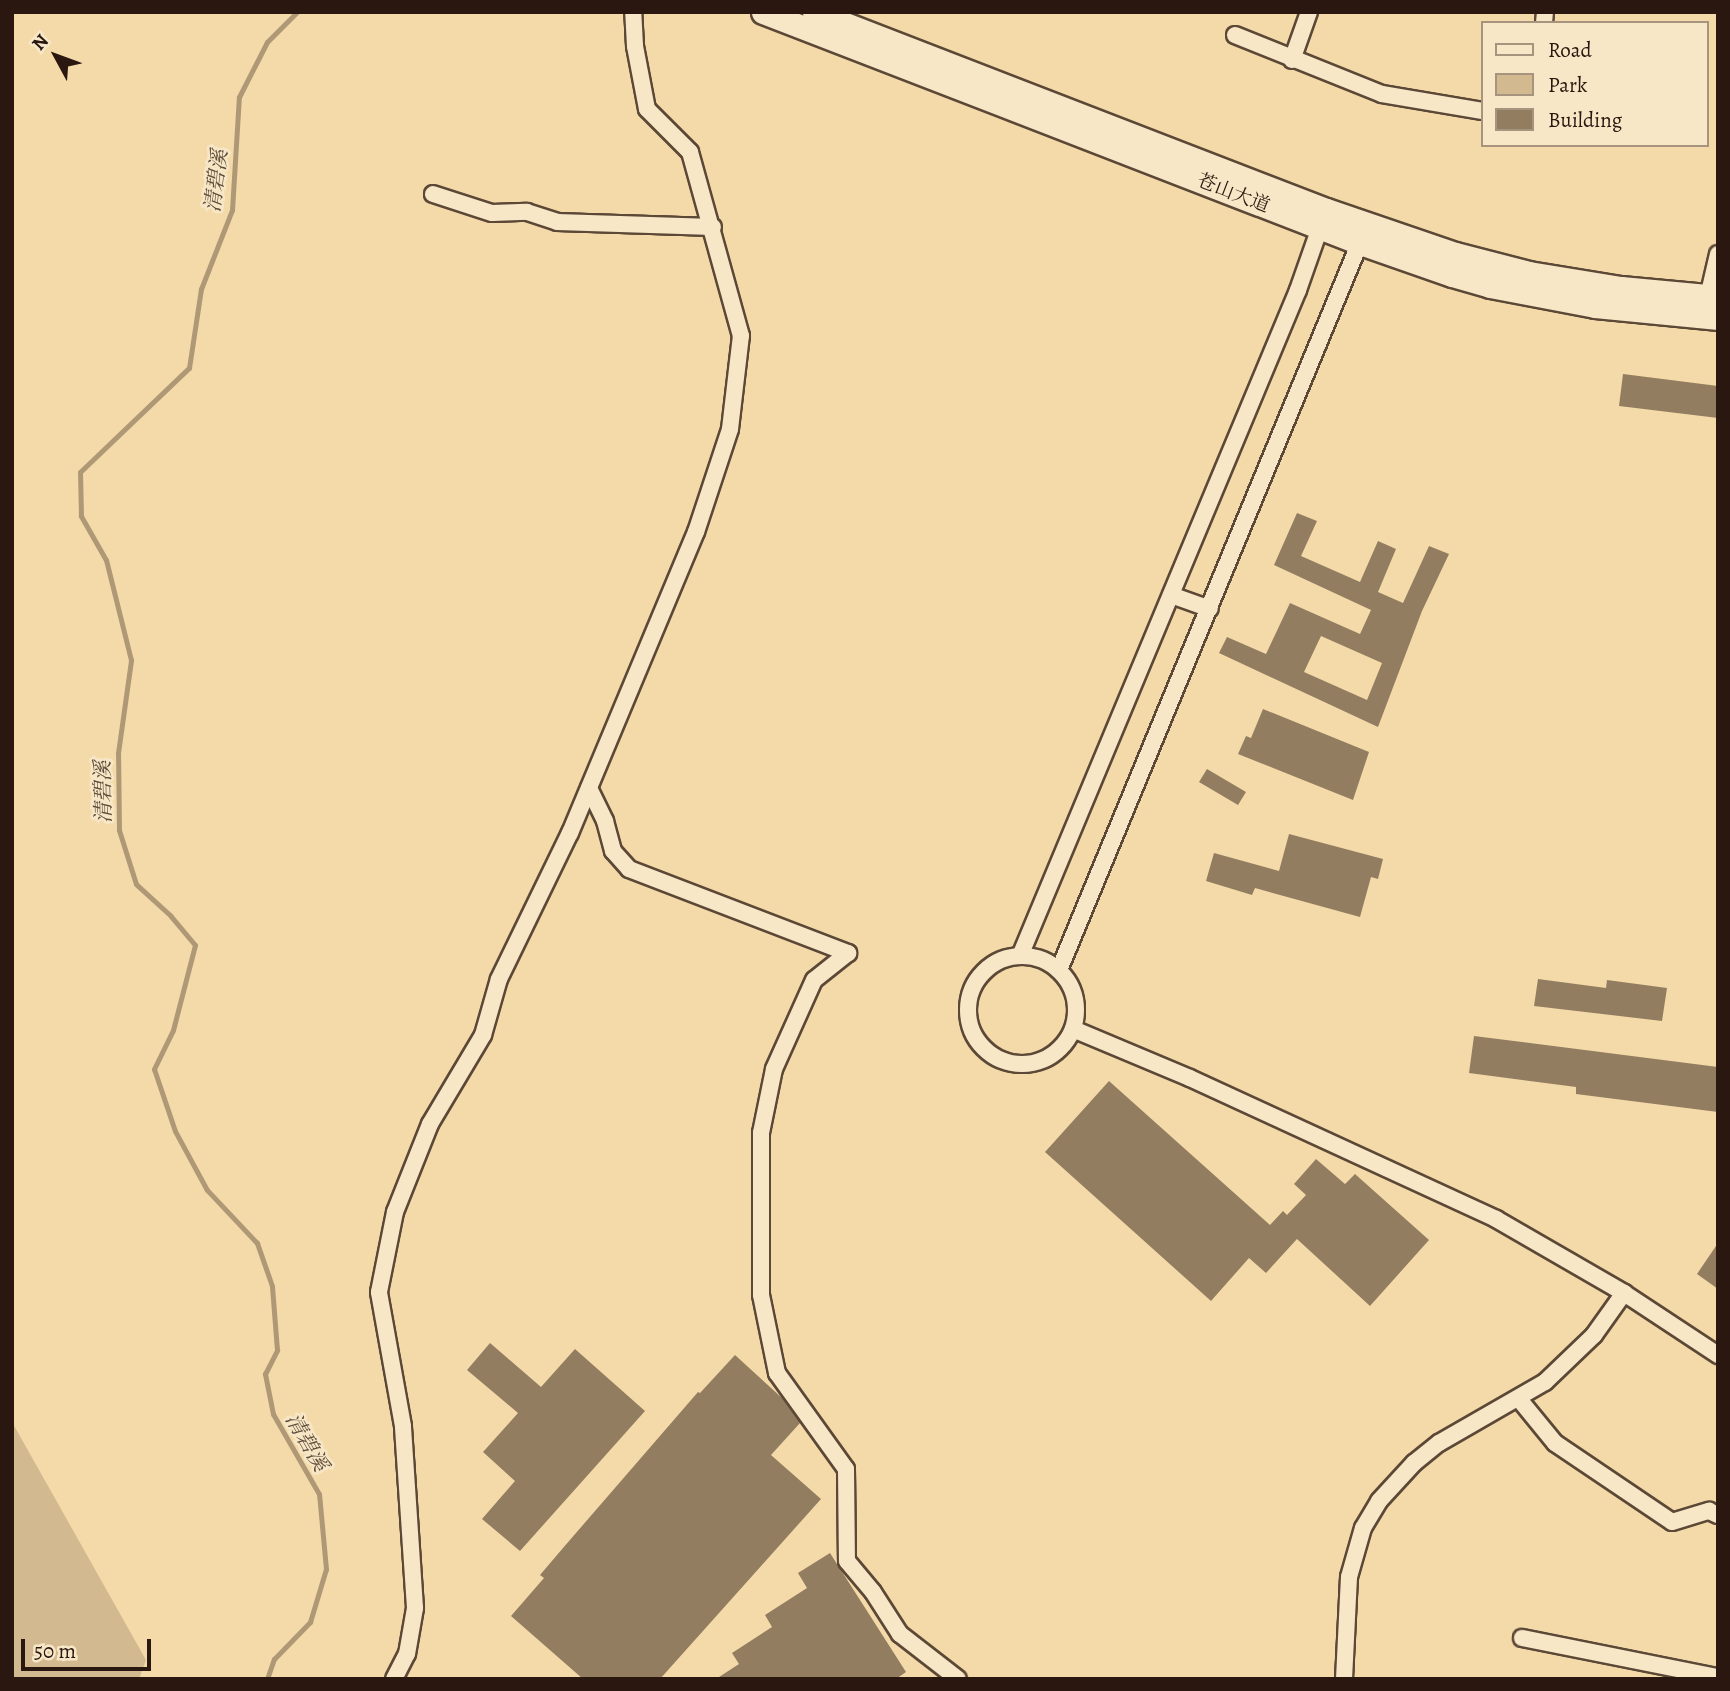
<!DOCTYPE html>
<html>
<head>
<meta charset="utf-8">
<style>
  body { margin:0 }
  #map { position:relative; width:1730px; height:1691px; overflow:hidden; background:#f4daa9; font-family:Alegreya,"Noto Serif SC",serif }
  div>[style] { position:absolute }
  .green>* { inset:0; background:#d2b98f }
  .stream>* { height:5px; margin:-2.5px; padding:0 2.5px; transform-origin:2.5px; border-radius:2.5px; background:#af9875 }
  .building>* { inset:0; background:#937d60 }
  .roads { filter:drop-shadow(2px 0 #5c4836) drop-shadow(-2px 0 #5c4836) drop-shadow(0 2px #5c4836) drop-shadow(0 -2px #5c4836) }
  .minor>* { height:16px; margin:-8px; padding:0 8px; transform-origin:8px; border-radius:8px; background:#f8e7c7 }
  .minor>.ring { margin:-8px; padding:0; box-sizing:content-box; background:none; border:16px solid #f8e7c7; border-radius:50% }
  .secondary>* { height:23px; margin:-11.5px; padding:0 11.5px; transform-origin:11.5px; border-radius:11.5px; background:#f8e7c7 }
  span { translate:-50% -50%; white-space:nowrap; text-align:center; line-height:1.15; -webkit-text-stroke:5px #f8e7c7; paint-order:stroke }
  .street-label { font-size:19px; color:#2a1810 }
  .water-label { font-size:21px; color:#5f4b38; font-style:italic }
  .frame { position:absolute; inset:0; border:14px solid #2a1810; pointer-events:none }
  .legend { position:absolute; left:1481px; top:21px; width:228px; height:126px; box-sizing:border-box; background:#f8e7c7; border:2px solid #a6947e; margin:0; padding:9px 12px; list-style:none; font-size:21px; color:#2a1810 }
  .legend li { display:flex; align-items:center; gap:14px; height:35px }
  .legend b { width:35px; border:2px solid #a6947e }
  .north { position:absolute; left:21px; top:21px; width:70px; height:70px; -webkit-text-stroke:5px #f8e7c7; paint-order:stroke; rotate:311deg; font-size:19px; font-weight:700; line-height:28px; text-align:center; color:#2a1810 }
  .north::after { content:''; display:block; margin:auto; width:24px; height:32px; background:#2a1810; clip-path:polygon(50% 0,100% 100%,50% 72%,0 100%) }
  .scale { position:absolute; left:21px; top:1639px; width:130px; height:32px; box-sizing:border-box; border:4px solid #2a1810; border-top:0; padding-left:9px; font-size:21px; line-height:24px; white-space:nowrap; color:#2a1810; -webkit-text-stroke:5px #f8e7c7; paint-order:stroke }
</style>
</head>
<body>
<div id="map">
  <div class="green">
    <i style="clip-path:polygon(12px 1422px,146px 1660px,139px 1679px,12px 1679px)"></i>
  </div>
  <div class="stream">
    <i style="left:267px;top:1679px;width:21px;rotate:-71deg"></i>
    <i style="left:274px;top:1659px;width:52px;rotate:-45.8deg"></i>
    <i style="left:310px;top:1622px;width:55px;rotate:-73.2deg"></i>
    <i style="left:326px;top:1569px;width:75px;rotate:-95.3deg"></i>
    <i style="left:319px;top:1494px;width:92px;rotate:-119.9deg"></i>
    <i style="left:273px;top:1414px;width:41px;rotate:-101.3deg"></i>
    <i style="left:265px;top:1374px;width:27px;rotate:-63deg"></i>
    <i style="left:277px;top:1350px;width:64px;rotate:-94.5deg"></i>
    <i style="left:272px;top:1286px;width:46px;rotate:-109.2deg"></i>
    <i style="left:257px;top:1243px;width:73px;rotate:-133.3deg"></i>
    <i style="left:207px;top:1190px;width:67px;rotate:-118.5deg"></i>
    <i style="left:175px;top:1131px;width:65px;rotate:-108.7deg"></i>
    <i style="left:154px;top:1069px;width:43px;rotate:-64deg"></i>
    <i style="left:173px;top:1030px;width:88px;rotate:-75.5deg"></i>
    <i style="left:195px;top:945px;width:38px;rotate:-130deg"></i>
    <i style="left:171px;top:916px;width:47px;rotate:-137.6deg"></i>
    <i style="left:136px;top:884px;width:57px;rotate:-107.5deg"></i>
    <i style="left:119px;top:830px;width:77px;rotate:-90.7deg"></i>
    <i style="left:118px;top:753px;width:94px;rotate:-82deg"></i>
    <i style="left:131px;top:660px;width:103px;rotate:-104deg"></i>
    <i style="left:106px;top:560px;width:51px;rotate:-119.6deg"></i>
    <i style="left:81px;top:516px;width:44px;rotate:-91.3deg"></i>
    <i style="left:80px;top:472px;width:151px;rotate:-43.7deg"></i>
    <i style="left:189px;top:368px;width:80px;rotate:-81.4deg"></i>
    <i style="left:201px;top:289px;width:85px;rotate:-68.6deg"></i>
    <i style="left:232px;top:210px;width:113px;rotate:-86.5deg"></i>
    <i style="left:239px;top:97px;width:62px;rotate:-63deg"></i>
    <i style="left:267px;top:42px;width:42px;rotate:-45deg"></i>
  </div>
  <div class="building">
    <i style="clip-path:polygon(1623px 374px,1718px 386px,1718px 418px,1619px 406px)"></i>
    <i style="clip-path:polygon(evenodd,1297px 513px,1317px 521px,1301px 556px,1360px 582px,1378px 541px,1396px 549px,1378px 592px,1403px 603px,1429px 546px,1449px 554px,1422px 611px,1378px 727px,1219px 653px,1227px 637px,1266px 654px,1290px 603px,1360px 634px,1371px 610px,1274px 565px,1297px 513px,1321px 636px,1382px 663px,1367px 700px,1304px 672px,1321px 636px)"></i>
    <i style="clip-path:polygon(1263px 709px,1369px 752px,1353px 800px,1238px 754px,1246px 736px,1251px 738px)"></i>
    <i style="clip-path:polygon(1207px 769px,1246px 792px,1238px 805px,1199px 782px)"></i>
    <i style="clip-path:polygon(1289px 834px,1383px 859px,1378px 879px,1371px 877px,1360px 917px,1255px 888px,1252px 895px,1206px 881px,1214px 853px,1279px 871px)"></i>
    <i style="clip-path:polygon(1538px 979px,1606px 988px,1607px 980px,1667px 988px,1662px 1021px,1534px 1006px)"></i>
    <i style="clip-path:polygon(1474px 1036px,1718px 1067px,1718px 1112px,1576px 1094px,1576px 1087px,1469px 1073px)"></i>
    <i style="clip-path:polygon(1109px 1081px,1270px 1225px,1283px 1211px,1287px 1215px,1306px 1195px,1294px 1184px,1316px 1159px,1345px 1184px,1355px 1174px,1429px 1240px,1370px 1306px,1297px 1239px,1266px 1273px,1249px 1258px,1211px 1301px,1045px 1152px)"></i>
    <i style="clip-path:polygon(1718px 1243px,1718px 1289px,1697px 1274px)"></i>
    <i style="clip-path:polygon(490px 1343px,541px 1387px,575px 1349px,645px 1411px,520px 1551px,482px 1519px,515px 1481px,483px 1452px,518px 1413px,467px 1370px)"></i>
    <i style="clip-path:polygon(735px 1355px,782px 1398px,800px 1423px,771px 1455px,821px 1499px,660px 1679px,583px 1679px,511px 1616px,544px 1578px,540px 1575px,563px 1548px,698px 1392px,700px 1393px)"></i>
    <i style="clip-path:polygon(830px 1553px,906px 1672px,896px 1679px,716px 1679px,739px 1664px,732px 1653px,772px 1627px,765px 1615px,807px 1588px,798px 1573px)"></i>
  </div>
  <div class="roads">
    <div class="minor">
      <i style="left:1544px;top:23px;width:11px;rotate:-85deg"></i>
      <i style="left:1235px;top:35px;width:158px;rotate:21.9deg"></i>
      <i style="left:1382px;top:94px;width:102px;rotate:9.6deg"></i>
      <i style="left:1292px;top:60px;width:51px;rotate:-70.5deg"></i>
      <i style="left:433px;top:194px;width:62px;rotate:17.9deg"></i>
      <i style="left:492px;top:213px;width:35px;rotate:-2deg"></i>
      <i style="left:527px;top:212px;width:32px;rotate:18deg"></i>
      <i style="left:557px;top:222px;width:156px;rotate:1.8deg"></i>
      <i style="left:1708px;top:297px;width:44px;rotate:-76.9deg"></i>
      <i style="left:1171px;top:595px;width:41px;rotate:19.7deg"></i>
      <i style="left:589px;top:788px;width:37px;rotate:64deg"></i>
      <i style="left:605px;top:821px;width:31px;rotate:75deg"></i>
      <i style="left:613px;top:851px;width:24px;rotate:48deg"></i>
      <i style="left:629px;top:869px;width:235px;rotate:21deg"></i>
      <i style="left:848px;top:953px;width:43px;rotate:141.5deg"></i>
      <i style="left:814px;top:980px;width:98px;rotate:114.2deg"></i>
      <i style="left:774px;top:1069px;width:65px;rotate:101.5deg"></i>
      <i style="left:761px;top:1133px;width:162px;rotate:90deg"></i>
      <i style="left:761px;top:1295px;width:80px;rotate:78.4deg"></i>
      <i style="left:777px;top:1373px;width:118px;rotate:54.3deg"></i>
      <i style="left:846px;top:1469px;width:92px;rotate:89.4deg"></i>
      <i style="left:847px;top:1561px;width:40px;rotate:50deg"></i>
      <i style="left:873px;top:1592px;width:50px;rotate:57.3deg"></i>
      <i style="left:900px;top:1634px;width:73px;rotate:37.8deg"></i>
      <i style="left:1020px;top:956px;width:722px;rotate:-67.34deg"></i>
      <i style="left:1298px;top:290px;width:75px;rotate:-70.6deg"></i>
      <i class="ring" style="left:968px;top:956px;width:92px;height:92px"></i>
      <i style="left:1059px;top:970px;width:795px;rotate:-67.53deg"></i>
      <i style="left:1073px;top:1029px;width:127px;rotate:22.7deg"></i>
      <i style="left:1190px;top:1078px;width:337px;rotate:24.7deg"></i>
      <i style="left:1496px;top:1219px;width:148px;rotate:30deg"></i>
      <i style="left:1624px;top:1293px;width:113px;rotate:33.4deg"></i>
      <i style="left:1519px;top:1399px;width:57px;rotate:50.7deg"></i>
      <i style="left:1555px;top:1443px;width:141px;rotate:34deg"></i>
      <i style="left:1672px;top:1522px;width:39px;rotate:-17deg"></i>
      <i style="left:1709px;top:1511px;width:10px;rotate:24deg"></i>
      <i style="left:1522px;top:1638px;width:200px;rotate:11.3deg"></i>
      <i style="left:394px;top:1679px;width:28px;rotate:-63deg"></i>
      <i style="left:407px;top:1654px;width:47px;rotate:-80.1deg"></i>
      <i style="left:415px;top:1608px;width:182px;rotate:-93.8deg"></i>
      <i style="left:403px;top:1426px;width:136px;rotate:-100.2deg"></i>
      <i style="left:379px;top:1292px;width:82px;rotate:-78.7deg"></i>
      <i style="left:395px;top:1212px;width:95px;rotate:-68.3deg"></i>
      <i style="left:430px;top:1124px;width:104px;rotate:-59.2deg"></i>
      <i style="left:483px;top:1035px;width:58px;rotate:-74.1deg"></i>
      <i style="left:499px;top:979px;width:162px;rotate:-64.1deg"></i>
      <i style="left:570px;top:833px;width:326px;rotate:-67.3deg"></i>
      <i style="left:696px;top:532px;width:108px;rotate:-71.7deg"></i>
      <i style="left:730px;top:429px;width:94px;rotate:-83.3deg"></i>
      <i style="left:741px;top:336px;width:191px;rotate:-105.5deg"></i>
      <i style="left:690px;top:152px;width:61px;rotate:-135deg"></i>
      <i style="left:647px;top:109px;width:64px;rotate:-100.8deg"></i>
      <i style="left:635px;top:46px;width:34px;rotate:-93deg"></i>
      <i style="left:1344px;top:1679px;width:102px;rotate:-87.2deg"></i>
      <i style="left:1349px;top:1577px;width:51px;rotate:-74.1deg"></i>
      <i style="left:1363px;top:1528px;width:31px;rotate:-59deg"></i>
      <i style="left:1379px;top:1501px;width:52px;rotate:-47.4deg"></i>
      <i style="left:1414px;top:1463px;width:32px;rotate:-39deg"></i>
      <i style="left:1439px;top:1443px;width:122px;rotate:-29.9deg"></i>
      <i style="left:1545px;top:1382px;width:68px;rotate:-43.8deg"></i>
      <i style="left:1594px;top:1335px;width:52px;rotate:-54.5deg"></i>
    </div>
    <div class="secondary">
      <i style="left:763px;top:12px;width:640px;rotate:21.15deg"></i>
      <i style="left:1360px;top:243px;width:97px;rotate:19.2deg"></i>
      <i style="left:1452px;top:275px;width:40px;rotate:16deg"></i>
      <i style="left:1490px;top:286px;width:107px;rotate:10.8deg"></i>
      <i style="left:1595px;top:306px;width:124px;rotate:5.6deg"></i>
      <i style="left:814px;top:12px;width:549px;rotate:21.14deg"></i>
      <i style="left:1326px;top:210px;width:136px;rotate:18.8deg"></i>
      <i style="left:1455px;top:254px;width:76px;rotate:14.4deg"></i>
      <i style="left:1529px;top:273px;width:93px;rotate:9.3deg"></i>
      <i style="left:1621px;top:288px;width:97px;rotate:5.3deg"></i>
    </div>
  </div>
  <div class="street-label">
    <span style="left:1233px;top:194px;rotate:21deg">苍山大道</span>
  </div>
  <div class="water-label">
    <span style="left:216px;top:181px;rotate:-83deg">清碧溪</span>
    <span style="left:103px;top:792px;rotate:-91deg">清碧溪</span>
    <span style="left:307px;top:1442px;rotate:60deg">清碧溪</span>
  </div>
  <div class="frame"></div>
  <ul class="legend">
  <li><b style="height:9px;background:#f8e7c7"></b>Road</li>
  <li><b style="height:19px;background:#d2b98f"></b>Park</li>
  <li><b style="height:19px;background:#937d60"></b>Building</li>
  </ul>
  <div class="north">N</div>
  <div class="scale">50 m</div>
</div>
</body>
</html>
